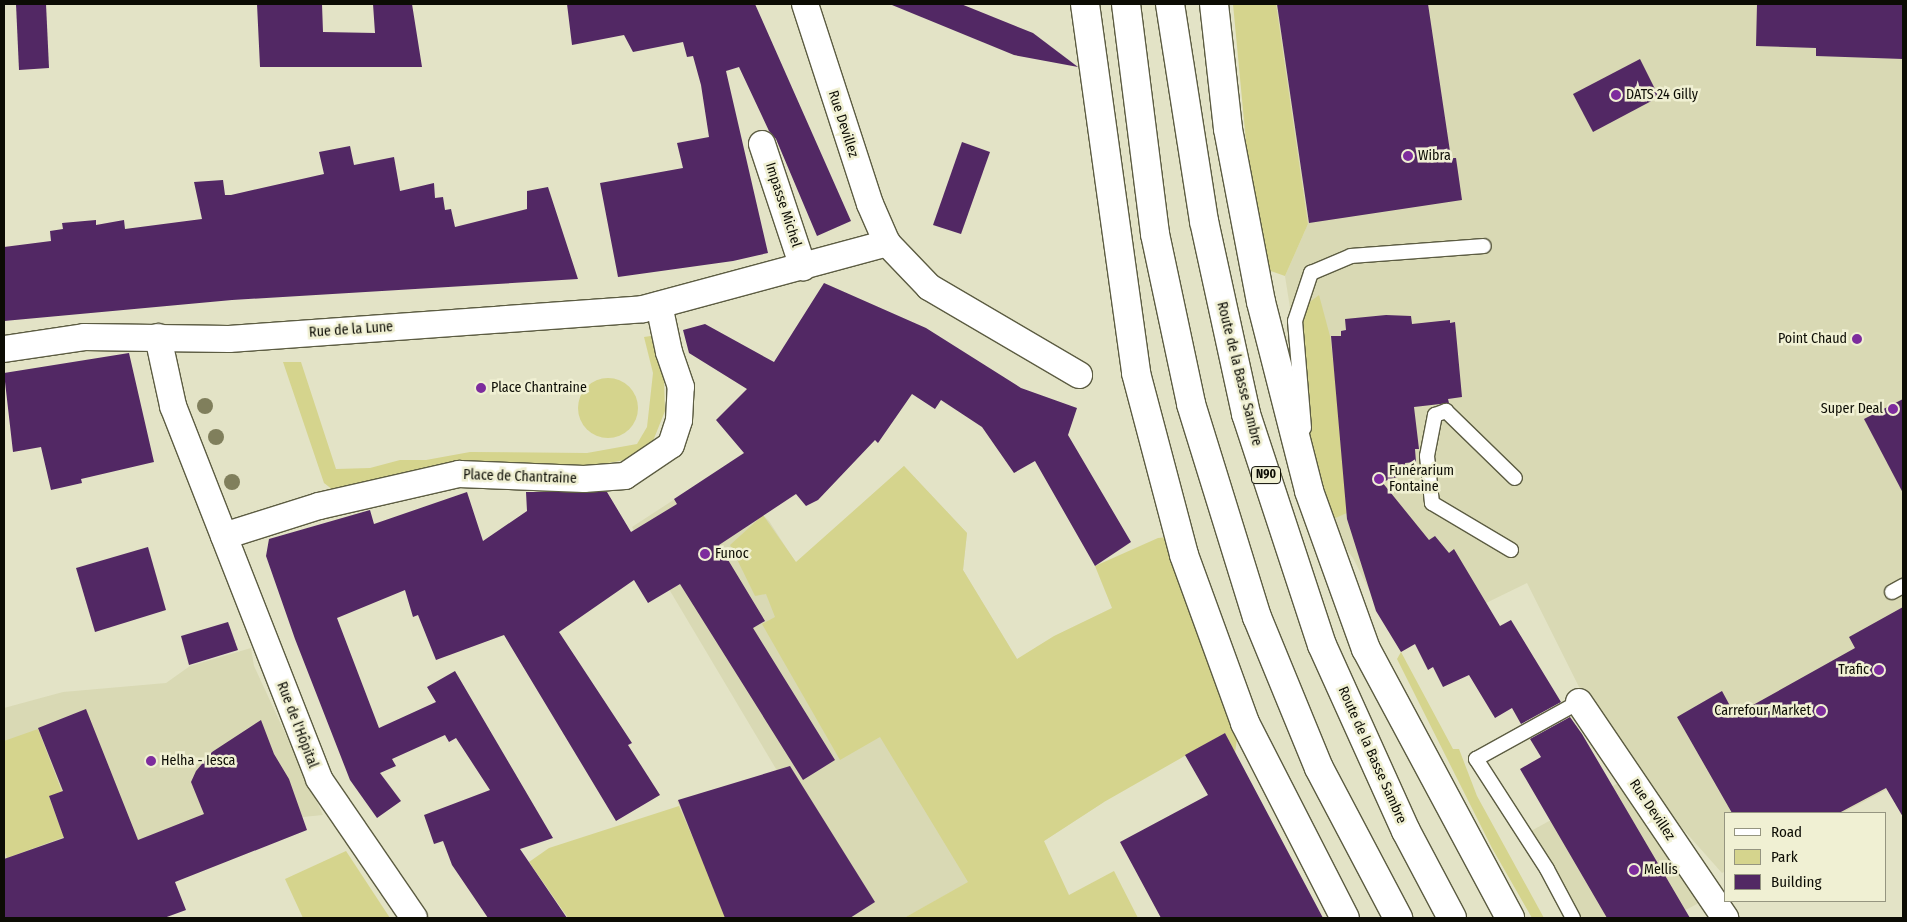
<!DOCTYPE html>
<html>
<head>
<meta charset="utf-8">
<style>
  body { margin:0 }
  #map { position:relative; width:1907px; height:922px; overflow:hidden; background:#e3e3c6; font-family:"Fira Sans Condensed",sans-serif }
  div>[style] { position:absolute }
  .built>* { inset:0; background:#d9d9b4 }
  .green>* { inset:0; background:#d5d48d }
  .round { border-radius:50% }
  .building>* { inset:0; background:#522864 }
  .roads { filter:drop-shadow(1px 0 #5c5c42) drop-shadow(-1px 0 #5c5c42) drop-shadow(0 1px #5c5c42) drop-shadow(0 -1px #5c5c42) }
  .lane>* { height:14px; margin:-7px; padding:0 7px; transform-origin:7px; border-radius:7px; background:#fff }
  .street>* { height:26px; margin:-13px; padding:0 13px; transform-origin:13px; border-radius:13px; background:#fff }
  .highway>* { height:28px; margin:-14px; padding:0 14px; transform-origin:14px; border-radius:14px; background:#fff }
  .trees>* { width:16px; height:16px; margin:-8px; border-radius:50%; background:#807f5c }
  .dots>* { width:14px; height:14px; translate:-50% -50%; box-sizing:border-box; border:2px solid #f0f0d3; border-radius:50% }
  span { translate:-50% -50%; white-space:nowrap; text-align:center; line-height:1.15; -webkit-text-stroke:5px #f0f0d3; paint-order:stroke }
  .shield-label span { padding:1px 4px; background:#f0f0d3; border:1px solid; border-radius:4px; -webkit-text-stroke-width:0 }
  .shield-label { font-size:12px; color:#0c0c04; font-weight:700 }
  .poi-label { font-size:14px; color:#0c0c04 }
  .left { translate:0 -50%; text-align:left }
  .right { translate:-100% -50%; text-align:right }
  .street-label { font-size:14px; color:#0c0c04 }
  .frame { position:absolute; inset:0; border:5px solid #0c0c04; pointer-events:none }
  .legend { position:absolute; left:1724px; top:812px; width:162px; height:90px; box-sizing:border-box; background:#f0f0d3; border:1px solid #959580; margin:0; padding:6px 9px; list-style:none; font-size:15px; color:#0c0c04 }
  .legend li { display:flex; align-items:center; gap:10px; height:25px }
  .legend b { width:25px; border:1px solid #959580 }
</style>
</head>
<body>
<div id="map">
  <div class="built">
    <i style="clip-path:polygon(1276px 4px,1903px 4px,1903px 781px,1842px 813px,1726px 813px,1726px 871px,1722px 873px,1608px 745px,1527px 583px,1443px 624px,1401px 652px,1353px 558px,1323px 517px,1285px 276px,1308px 224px)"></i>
    <i style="clip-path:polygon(904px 466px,967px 533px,963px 570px,1104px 802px,1044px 841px,904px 918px,728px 918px,677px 801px,779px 774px,632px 527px,718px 471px,769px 521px,796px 563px)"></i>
    <i style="clip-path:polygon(251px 648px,254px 666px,323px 815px,303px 817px,38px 918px,4px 918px,4px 708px,63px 692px,166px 683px,190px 666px)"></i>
    <i style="clip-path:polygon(1622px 781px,1699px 903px,1670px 918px,1579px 918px,1531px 831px)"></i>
  </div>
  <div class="green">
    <i style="clip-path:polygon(1233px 4px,1276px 4px,1308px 224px,1285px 276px,1268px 270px,1252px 205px)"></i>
    <i style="clip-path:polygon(1319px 295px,1330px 336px,1335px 378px,1347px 513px,1333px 519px,1313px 478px,1296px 330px,1307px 304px)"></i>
    <i style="clip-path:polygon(657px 335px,664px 380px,665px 411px,647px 456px,586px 467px,333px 490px,324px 483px,283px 362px,301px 362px,336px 469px,370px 468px,400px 460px,426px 460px,470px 452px,587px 453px,637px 444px,647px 427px,653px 373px,644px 337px)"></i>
    <i class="round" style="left:578px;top:378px;width:60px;height:60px"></i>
    <i style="clip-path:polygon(904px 466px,967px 533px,963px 570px,1017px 659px,1054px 636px,1112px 608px,1095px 566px,1158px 538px,1168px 537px,1237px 739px,1235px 753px,1225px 733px,1104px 802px,1044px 841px,1069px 895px,1114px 871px,1138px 918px,904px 918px,968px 882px,880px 737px,840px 760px,762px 624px,775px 617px,766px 594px,755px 596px,730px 545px,763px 515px,796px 562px)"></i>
    <i style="clip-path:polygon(1401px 652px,1453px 749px,1459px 749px,1477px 796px,1544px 918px,1532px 918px,1492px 848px,1397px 659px)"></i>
    <i style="clip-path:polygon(38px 729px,62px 792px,49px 797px,64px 837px,7px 858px,4px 850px,4px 741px)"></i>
    <i style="clip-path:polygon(679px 806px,728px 918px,568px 918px,529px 862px,549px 848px)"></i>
    <i style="clip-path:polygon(346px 851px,390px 918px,303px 918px,285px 879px)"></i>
  </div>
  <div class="building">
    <i style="clip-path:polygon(16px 4px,46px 4px,49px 68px,19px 70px)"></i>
    <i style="clip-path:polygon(257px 4px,322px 4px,323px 32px,375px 33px,373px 4px,412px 4px,422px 67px,260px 67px)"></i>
    <i style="clip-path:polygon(567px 4px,755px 4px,851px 221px,817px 236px,776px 139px,769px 131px,739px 67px,726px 71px,768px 253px,733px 261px,618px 277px,600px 183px,683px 168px,677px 143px,709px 137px,701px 85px,693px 56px,687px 57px,683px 42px,633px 52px,624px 35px,572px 45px)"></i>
    <i style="clip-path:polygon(961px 4px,1033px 33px,1078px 67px,1014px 55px,892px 5px)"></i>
    <i style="clip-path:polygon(1277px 4px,1428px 4px,1451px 158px,1456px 158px,1462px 200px,1309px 223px)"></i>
    <i style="clip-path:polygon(1757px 4px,1903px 4px,1903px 59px,1816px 56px,1816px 48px,1756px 46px)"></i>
    <i style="clip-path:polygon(1640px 59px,1659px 97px,1593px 132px,1573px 94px)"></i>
    <i style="clip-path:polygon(962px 142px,990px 152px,961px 234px,933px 225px)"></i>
    <i style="clip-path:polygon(350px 146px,354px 165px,394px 157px,400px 191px,434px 183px,435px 198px,443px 197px,445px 210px,451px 209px,455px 227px,527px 209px,527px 191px,548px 187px,578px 279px,232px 300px,4px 321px,4px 247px,51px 241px,50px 231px,63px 229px,62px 223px,96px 220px,96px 225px,124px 220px,125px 229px,202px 219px,194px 182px,223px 180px,225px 195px,231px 195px,324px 174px,319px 152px)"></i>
    <i style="clip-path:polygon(824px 283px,926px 328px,1021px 388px,1077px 408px,1068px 435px,1131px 542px,1095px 566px,1035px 461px,1014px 473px,982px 427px,941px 400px,935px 409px,912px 394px,878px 443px,875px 440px,818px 500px,806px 506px,796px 494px,719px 545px,765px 621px,753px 628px,835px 760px,803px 780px,680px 584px,648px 603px,634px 580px,559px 632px,632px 743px,628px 745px,660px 795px,616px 821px,504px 635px,436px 660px,418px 615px,413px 617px,405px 590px,337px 618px,379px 728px,436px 702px,427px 687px,455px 671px,553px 838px,520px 849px,567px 918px,488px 918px,452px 865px,443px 841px,434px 844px,424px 815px,490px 790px,456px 738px,449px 742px,445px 735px,392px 759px,396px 766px,380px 773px,401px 801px,377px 818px,350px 780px,295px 639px,266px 556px,269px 539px,370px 510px,374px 524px,467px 492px,483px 541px,527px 511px,526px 492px,607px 492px,631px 532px,677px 504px,674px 499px,744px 453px,716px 420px,747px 389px,689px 353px,683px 330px,705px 324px,774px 362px)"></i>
    <i style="clip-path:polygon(1386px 315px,1411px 316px,1412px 324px,1450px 320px,1450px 323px,1455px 322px,1462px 397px,1448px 399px,1449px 403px,1414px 407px,1419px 449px,1415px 449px,1416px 462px,1405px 463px,1406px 474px,1382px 482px,1429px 540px,1435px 536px,1449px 553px,1454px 549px,1500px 626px,1511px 620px,1561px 702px,1521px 724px,1512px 708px,1495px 718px,1469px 675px,1443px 687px,1433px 667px,1428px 670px,1415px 644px,1401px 652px,1376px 611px,1347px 519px,1331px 336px,1341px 336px,1341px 331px,1346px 330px,1345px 319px)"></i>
    <i style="clip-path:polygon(129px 353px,154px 462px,81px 479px,82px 483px,51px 490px,41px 447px,13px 452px,4px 373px)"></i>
    <i style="clip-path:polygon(1903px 399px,1903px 493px,1864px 419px)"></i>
    <i style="clip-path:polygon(148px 547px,166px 610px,95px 632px,76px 568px)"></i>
    <i style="clip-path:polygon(1903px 607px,1903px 817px,1886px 788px,1839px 813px,1732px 813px,1677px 717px,1722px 691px,1735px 715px,1855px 648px,1849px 637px)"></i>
    <i style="clip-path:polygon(228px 622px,238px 650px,189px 665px,181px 636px)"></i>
    <i style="clip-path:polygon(86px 709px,138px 840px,204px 814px,191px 782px,196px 771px,212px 752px,261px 720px,274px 754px,289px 779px,307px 830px,175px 882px,186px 910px,164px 918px,4px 918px,4px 859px,64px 838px,49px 796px,63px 791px,38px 728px)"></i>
    <i style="clip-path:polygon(1570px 717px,1582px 734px,1690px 918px,1607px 918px,1520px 769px,1541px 757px,1530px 739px)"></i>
    <i style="clip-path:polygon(1225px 733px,1323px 918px,1161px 918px,1120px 842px,1208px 795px,1185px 755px)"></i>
    <i style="clip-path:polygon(790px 766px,875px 902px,850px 918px,725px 918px,678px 800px)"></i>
  </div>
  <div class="roads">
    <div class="lane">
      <i style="left:1304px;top:428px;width:107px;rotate:-94.8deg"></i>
      <i style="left:1295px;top:321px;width:51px;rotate:-71.6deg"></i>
      <i style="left:1311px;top:273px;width:43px;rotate:-23deg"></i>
      <i style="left:1351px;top:256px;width:133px;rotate:-4.3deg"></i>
      <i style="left:1511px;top:550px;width:92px;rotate:-149.3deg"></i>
      <i style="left:1432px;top:503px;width:47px;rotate:-96.1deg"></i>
      <i style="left:1427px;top:456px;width:42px;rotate:-79deg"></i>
      <i style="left:1435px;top:415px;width:12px;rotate:-20deg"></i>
      <i style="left:1446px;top:411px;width:96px;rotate:44.2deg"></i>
      <i style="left:1892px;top:592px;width:13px;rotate:-29deg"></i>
      <i style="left:1573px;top:918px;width:55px;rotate:-118deg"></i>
      <i style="left:1547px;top:869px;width:131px;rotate:-122.8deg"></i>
      <i style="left:1476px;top:759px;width:118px;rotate:-29deg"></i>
    </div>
    <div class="street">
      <i style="left:805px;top:4px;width:210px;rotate:72deg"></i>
      <i style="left:870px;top:204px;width:43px;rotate:66.4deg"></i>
      <i style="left:887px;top:243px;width:61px;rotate:46.3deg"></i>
      <i style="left:929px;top:287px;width:174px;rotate:30.4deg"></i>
      <i style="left:762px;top:144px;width:130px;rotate:71.6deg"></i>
      <i style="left:158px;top:337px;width:71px;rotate:77.7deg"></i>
      <i style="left:173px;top:406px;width:401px;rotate:68.6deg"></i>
      <i style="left:319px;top:779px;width:168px;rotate:55.6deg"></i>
      <i style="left:4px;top:349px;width:81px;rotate:-8.5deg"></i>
      <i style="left:84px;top:337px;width:145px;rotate:0.8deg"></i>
      <i style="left:229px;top:339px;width:415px;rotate:-4.1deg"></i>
      <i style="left:643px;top:309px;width:253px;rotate:-15.1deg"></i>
      <i style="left:224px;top:536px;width:100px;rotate:-17.5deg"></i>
      <i style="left:319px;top:506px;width:144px;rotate:-12.9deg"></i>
      <i style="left:459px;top:474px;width:125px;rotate:2.3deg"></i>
      <i style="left:584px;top:479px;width:41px;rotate:-4.2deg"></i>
      <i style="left:625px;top:476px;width:55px;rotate:-34deg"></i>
      <i style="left:671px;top:445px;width:26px;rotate:-72deg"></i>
      <i style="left:679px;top:420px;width:33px;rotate:-87deg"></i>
      <i style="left:681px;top:387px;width:37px;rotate:-109deg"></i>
      <i style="left:669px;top:352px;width:48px;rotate:-102deg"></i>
      <i style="left:1579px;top:702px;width:261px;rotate:55.9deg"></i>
    </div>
    <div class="highway">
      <i style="left:1085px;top:4px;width:373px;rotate:82.1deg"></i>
      <i style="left:1136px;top:373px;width:188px;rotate:75.2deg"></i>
      <i style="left:1184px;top:555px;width:179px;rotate:70deg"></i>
      <i style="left:1245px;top:723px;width:219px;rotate:62.9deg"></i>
      <i style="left:1126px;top:4px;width:232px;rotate:82.8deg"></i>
      <i style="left:1155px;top:234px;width:174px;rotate:78deg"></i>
      <i style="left:1191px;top:404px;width:223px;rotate:72.8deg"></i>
      <i style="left:1257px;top:617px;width:163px;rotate:67.7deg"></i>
      <i style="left:1319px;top:768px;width:170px;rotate:62.2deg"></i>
      <i style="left:1170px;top:4px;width:220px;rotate:81.1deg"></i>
      <i style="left:1204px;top:221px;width:198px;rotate:77.7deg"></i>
      <i style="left:1246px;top:414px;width:243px;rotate:71.8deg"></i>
      <i style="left:1322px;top:645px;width:204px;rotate:65.7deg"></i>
      <i style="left:1406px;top:831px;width:98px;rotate:62.1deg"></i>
      <i style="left:1214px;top:4px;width:126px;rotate:83.6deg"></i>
      <i style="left:1228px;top:129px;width:176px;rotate:79.2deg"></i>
      <i style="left:1261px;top:302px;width:195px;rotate:75.7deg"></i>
      <i style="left:1309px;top:491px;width:168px;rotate:70.2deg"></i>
      <i style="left:1366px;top:649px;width:305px;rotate:61.8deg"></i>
    </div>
  </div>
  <div class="trees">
    <i style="left:205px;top:406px"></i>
    <i style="left:216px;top:437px"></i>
    <i style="left:232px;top:482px"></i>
  </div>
  <div class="dots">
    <i style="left:1616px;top:95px;background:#7d2c9d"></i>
    <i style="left:1408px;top:156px;background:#7d2c9d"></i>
    <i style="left:1857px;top:339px;background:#7d2c9d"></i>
    <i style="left:481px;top:388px;background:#7d2c9d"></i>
    <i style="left:1893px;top:409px;background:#7d2c9d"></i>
    <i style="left:1379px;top:479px;background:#7d2c9d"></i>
    <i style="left:705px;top:554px;background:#7d2c9d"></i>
    <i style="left:1879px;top:670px;background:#7d2c9d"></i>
    <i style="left:1821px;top:711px;background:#7d2c9d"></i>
    <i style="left:151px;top:761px;background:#7d2c9d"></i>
    <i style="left:1634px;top:870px;background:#7d2c9d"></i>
  </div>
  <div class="shield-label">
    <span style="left:1266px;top:475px">N90</span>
  </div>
  <div class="poi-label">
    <span class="left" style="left:1626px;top:95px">DATS 24 Gilly</span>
    <span class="left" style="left:1418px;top:156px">Wibra</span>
    <span class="right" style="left:1847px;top:339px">Point Chaud</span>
    <span class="left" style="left:491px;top:388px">Place Chantraine</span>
    <span class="right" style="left:1883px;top:409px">Super Deal</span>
    <span class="left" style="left:1389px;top:479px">Funérarium<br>Fontaine</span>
    <span class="left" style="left:715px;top:554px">Funoc</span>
    <span class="right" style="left:1869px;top:670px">Trafic</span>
    <span class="right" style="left:1811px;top:711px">Carrefour Market</span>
    <span class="left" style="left:161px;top:761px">Helha - Iesca</span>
    <span class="left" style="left:1644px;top:870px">Mellis</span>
  </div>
  <div class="street-label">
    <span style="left:843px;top:124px;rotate:72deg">Rue Devillez</span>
    <span style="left:783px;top:205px;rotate:72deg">Impasse Michel</span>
    <span style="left:351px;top:330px;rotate:-4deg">Rue de la Lune</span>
    <span style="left:1239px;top:374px;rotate:76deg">Route de la Basse Sambre</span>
    <span style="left:520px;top:477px;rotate:2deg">Place de Chantraine</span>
    <span style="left:297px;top:725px;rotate:69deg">Rue de l'Hôpital</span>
    <span style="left:1372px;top:755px;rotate:66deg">Route de la Basse Sambre</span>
    <span style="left:1652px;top:810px;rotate:56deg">Rue Devillez</span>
  </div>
  <div class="frame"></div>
  <ul class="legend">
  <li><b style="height:6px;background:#fff"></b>Road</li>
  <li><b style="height:14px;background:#d5d48d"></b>Park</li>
  <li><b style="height:14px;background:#522864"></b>Building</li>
  </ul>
</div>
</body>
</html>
